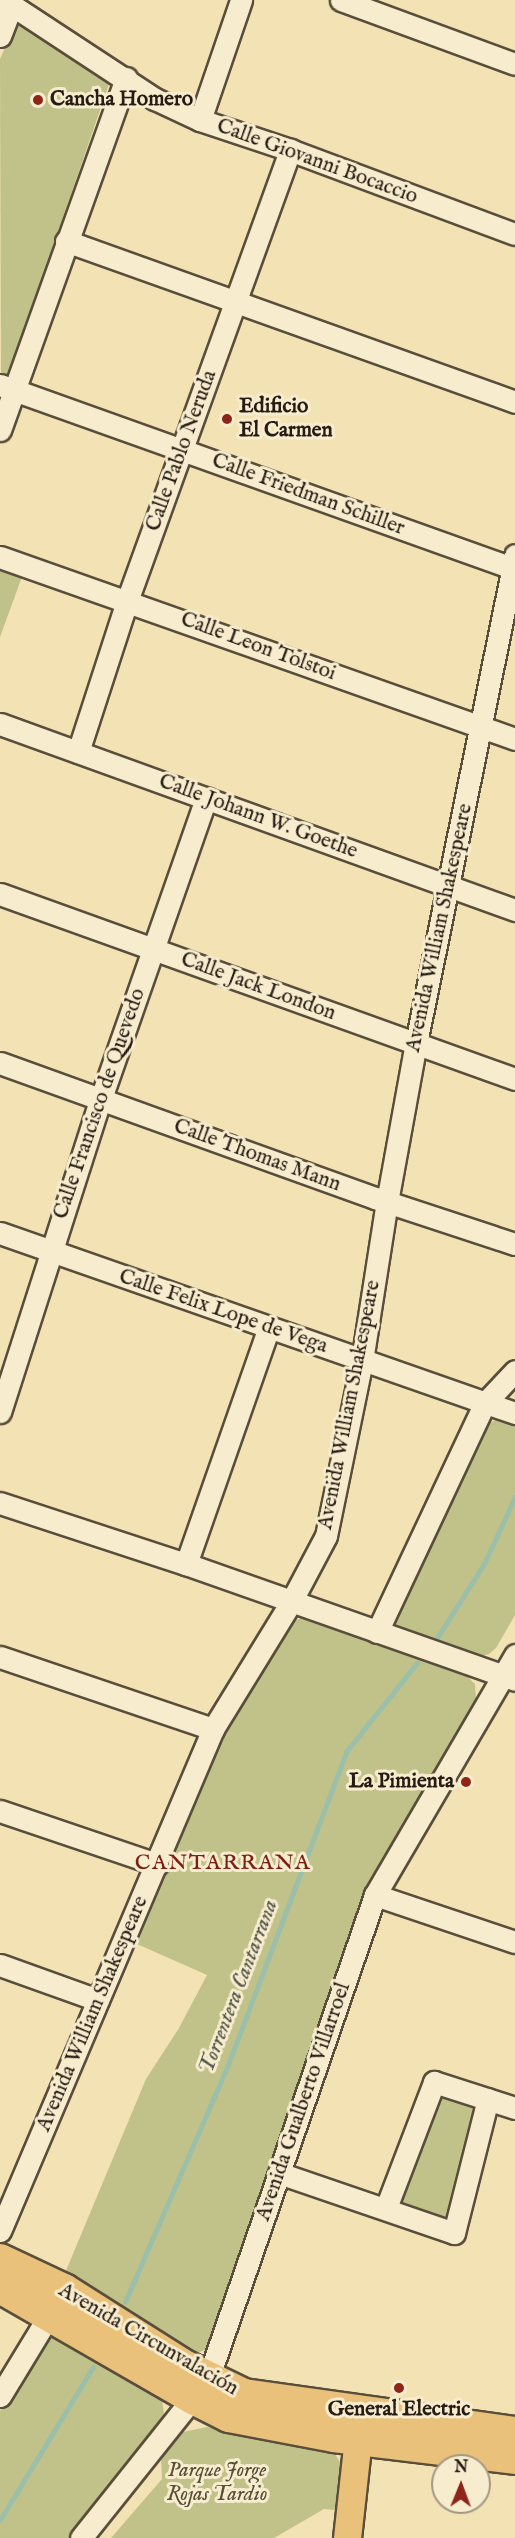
<!DOCTYPE html>
<html>
<head>
<meta charset="utf-8">
<style>
  body { margin:0 }
  #map { position:relative; width:515px; height:2538px; overflow:hidden; background:#f3e2b4; font-family:"IM FELL English",serif }
  div>[style] { position:absolute }
  .green>* { inset:0; background:#c1c289 }
  .stream>* { height:4.5px; margin:-2.25px; padding:0 2.25px; transform-origin:2.25px; border-radius:2.25px; background:#9cbfa9 }
  .roads { filter:drop-shadow(2px 0 #594e3b) drop-shadow(-2px 0 #594e3b) drop-shadow(0 2px #594e3b) drop-shadow(0 -2px #594e3b) }
  .minor>* { height:21px; margin:-10.5px; padding:0 10.5px; transform-origin:10.5px; border-radius:10.5px; background:#f7ecce }
  .major>* { height:27px; margin:-13.5px; padding:0 13.5px; transform-origin:13.5px; border-radius:13.5px; background:#eac17a }
  .highway>* { height:32px; margin:-16px; padding:0 16px; transform-origin:16px; border-radius:16px; background:#eac17a }
  .dots>* { width:16px; height:16px; translate:-50% -50%; box-sizing:border-box; border:3px solid #f7ecce; border-radius:50% }
  span { translate:-50% -50%; white-space:nowrap; text-align:center; line-height:1.15; -webkit-text-stroke:6px #f7ecce; paint-order:stroke }
  .poi-label { font-size:21px; color:#261c13; font-weight:700 }
  .left { translate:0 -50%; text-align:left }
  .right { translate:-100% -50%; text-align:right }
  .street-label { font-size:21px; color:#261c13 }
  .park-label { font-size:21px; color:#544e36; font-style:italic }
  .neighbourhood-label { font-size:22px; color:#7a1f14; letter-spacing:1.5px }
  .water-label { font-size:22px; color:#4f5548; font-style:italic }
  .north { position:absolute; left:431px; top:2454px; width:60px; height:60px; box-sizing:border-box; background:#f7ecce; border:2px solid #a39983; border-radius:50%; rotate:1deg; font-size:16px; font-weight:700; line-height:24px; text-align:center; color:#261c13 }
  .north::after { content:''; display:block; margin:auto; width:21px; height:27px; background:#8f2418; clip-path:polygon(50% 0,100% 100%,50% 72%,0 100%) }
</style>
</head>
<body>
<div id="map">
  <div class="green">
    <i style="clip-path:polygon(15px 25px,22px 25px,110px 81px,10px 372px,1px 376px,0 59px)"></i>
    <i style="clip-path:polygon(0 565px,23px 574px,0 637px)"></i>
    <i style="clip-path:polygon(500px 1418px,515px 1422px,515px 1615px,496px 1648px,489px 1654px,478px 1657px,391px 1626px,388px 1612px,489px 1423px)"></i>
    <i style="clip-path:polygon(306px 1616px,460px 1669px,475px 1684px,476px 1701px,364px 1892px,207px 2349px,195px 2354px,65px 2273px,146px 2079px,179px 2028px,207px 1975px,137px 1944px,221px 1738px,289px 1623px)"></i>
    <i style="clip-path:polygon(436px 2088px,481px 2103px,453px 2221px,396px 2206px)"></i>
    <i style="clip-path:polygon(56px 2333px,161px 2393px,164px 2414px,157px 2431px,69px 2538px,0 2538px,0 2411px,43px 2340px)"></i>
    <i style="clip-path:polygon(207px 2427px,331px 2448px,340px 2462px,335px 2510px,324px 2509px,274px 2538px,111px 2538px,162px 2479px,161px 2455px,183px 2432px)"></i>
    <i style="clip-path:polygon(148px 2468px,148px 2477px,96px 2538px,89px 2538px)"></i>
  </div>
  <div class="stream">
    <i style="left:437px;top:1638px;width:88px;rotate:-57.6deg"></i>
    <i style="left:484px;top:1564px;width:74px;rotate:-65.2deg"></i>
    <i style="left:125px;top:2302px;width:258px;rotate:-66.5deg"></i>
    <i style="left:228px;top:2065px;width:335px;rotate:-69.3deg"></i>
    <i style="left:346px;top:1752px;width:114px;rotate:-51.4deg"></i>
    <i style="left:0;top:2520px;width:179px;rotate:-58.7deg"></i>
  </div>
  <div class="roads">
    <div class="minor">
      <i style="left:4px;top:0;width:181px;rotate:33.3deg"></i>
      <i style="left:155px;top:99px;width:50px;rotate:25deg"></i>
      <i style="left:200px;top:120px;width:95px;rotate:18.4deg"></i>
      <i style="left:290px;top:150px;width:240px;rotate:20.5deg"></i>
      <i style="left:341px;top:0;width:185px;rotate:20.2deg"></i>
      <i style="left:0;top:36px;width:33px;rotate:-69deg"></i>
      <i style="left:200px;top:120px;width:127px;rotate:-71.1deg"></i>
      <i style="left:66px;top:241px;width:477px;rotate:19.7deg"></i>
      <i style="left:0;top:385px;width:547px;rotate:19.66deg"></i>
      <i style="left:0;top:430px;width:374px;rotate:-70.3deg"></i>
      <i style="left:0;top:557px;width:546px;rotate:19.46deg"></i>
      <i style="left:0;top:724px;width:548px;rotate:19.86deg"></i>
      <i style="left:78px;top:752px;width:159px;rotate:-72deg"></i>
      <i style="left:127px;top:601px;width:480px;rotate:-70.1deg"></i>
      <i style="left:0;top:894px;width:547px;rotate:19.76deg"></i>
      <i style="left:0;top:1063px;width:399px;rotate:19.8deg"></i>
      <i style="left:375px;top:1198px;width:147px;rotate:18.2deg"></i>
      <i style="left:0;top:1233px;width:546px;rotate:19.27deg"></i>
      <i style="left:0;top:1412px;width:327px;rotate:-72.2deg"></i>
      <i style="left:100px;top:1101px;width:321px;rotate:-70.7deg"></i>
      <i style="left:0;top:1503px;width:196px;rotate:18.2deg"></i>
      <i style="left:186px;top:1564px;width:349px;rotate:19.4deg"></i>
      <i style="left:186px;top:1564px;width:251px;rotate:-70.7deg"></i>
      <i style="left:377px;top:1632px;width:253px;rotate:-64.8deg"></i>
      <i style="left:485px;top:1403px;width:44px;rotate:-46.8deg"></i>
      <i style="left:0;top:1657px;width:225px;rotate:18.7deg"></i>
      <i style="left:0;top:1811px;width:166px;rotate:18.7deg"></i>
      <i style="left:375px;top:1895px;width:148px;rotate:18.6deg"></i>
      <i style="left:0;top:1965px;width:104px;rotate:19.7deg"></i>
      <i style="left:279px;top:2173px;width:185px;rotate:18.9deg"></i>
      <i style="left:454px;top:2233px;width:138px;rotate:-75.8deg"></i>
      <i style="left:386px;top:2208px;width:135px;rotate:-69.1deg"></i>
      <i style="left:434px;top:2082px;width:85px;rotate:17.8deg"></i>
      <i style="left:0;top:2231px;width:545px;rotate:-67.01deg"></i>
      <i style="left:213px;top:1729px;width:149px;rotate:-58.4deg"></i>
      <i style="left:291px;top:1602px;width:75px;rotate:-62.1deg"></i>
      <i style="left:326px;top:1536px;width:179px;rotate:-78.4deg"></i>
      <i style="left:362px;top:1361px;width:161px;rotate:-81.1deg"></i>
      <i style="left:387px;top:1202px;width:162px;rotate:-79.7deg"></i>
      <i style="left:416px;top:1043px;width:498px;rotate:-78.5deg"></i>
      <i style="left:0;top:2396px;width:108px;rotate:-58.7deg"></i>
      <i style="left:81px;top:2538px;width:203px;rotate:-51.4deg"></i>
      <i style="left:208px;top:2379px;width:512px;rotate:-70.96deg"></i>
      <i style="left:375px;top:1895px;width:278px;rotate:-59.7deg"></i>
    </div>
    <div class="major">
      <i style="left:347px;top:2538px;width:119px;rotate:-83.7deg"></i>
    </div>
    <div class="highway">
      <i style="left:0;top:2260px;width:71px;rotate:25.1deg"></i>
      <i style="left:64px;top:2290px;width:144px;rotate:32.3deg"></i>
      <i style="left:186px;top:2367px;width:64px;rotate:25.8deg"></i>
      <i style="left:244px;top:2395px;width:274px;rotate:8deg"></i>
      <i style="left:0;top:2287px;width:223px;rotate:29.9deg"></i>
      <i style="left:193px;top:2398px;width:40px;rotate:26.6deg"></i>
      <i style="left:229px;top:2416px;width:107px;rotate:10.8deg"></i>
      <i style="left:334px;top:2436px;width:182px;rotate:6.9deg"></i>
    </div>
  </div>
  <div class="dots">
    <i style="left:38px;top:100px;background:#8f2418"></i>
    <i style="left:227px;top:419px;background:#8f2418"></i>
    <i style="left:466px;top:1782px;background:#8f2418"></i>
    <i style="left:399px;top:2388px;background:#8f2418"></i>
  </div>
  <div class="poi-label">
    <span class="left" style="left:50px;top:100px">Cancha Homero</span>
    <span class="left" style="left:239px;top:419px">Edificio<br>El Carmen</span>
    <span class="right" style="left:454px;top:1782px">La Pimienta</span>
    <span style="left:399px;top:2410px">General Electric</span>
  </div>
  <div class="street-label">
    <span style="left:317px;top:162px;rotate:20deg">Calle Giovanni Bocaccio</span>
    <span style="left:182px;top:451px;rotate:-70deg">Calle Pablo Neruda</span>
    <span style="left:308px;top:495px;rotate:20deg">Calle Friedman Schiller</span>
    <span style="left:258px;top:647px;rotate:20deg">Calle Leon Tolstoi</span>
    <span style="left:258px;top:817px;rotate:20deg">Calle Johann W. Goethe</span>
    <span style="left:440px;top:928px;rotate:-78deg">Avenida William Shakespeare</span>
    <span style="left:258px;top:987px;rotate:20deg">Calle Jack London</span>
    <span style="left:100px;top:1104px;rotate:-71deg">Calle Francisco de Quevedo</span>
    <span style="left:257px;top:1156px;rotate:20deg">Calle Thomas Mann</span>
    <span style="left:223px;top:1312px;rotate:19deg">Calle Felix Lope de Vega</span>
    <span style="left:350px;top:1405px;rotate:-79deg">Avenida William Shakespeare</span>
    <span style="left:93px;top:2014px;rotate:-67deg">Avenida William Shakespeare</span>
    <span style="left:304px;top:2102px;rotate:-71deg">Avenida Gualberto Villarroel</span>
    <span style="left:148px;top:2340px;rotate:30deg">Avenida Circunvalación</span>
  </div>
  <div class="park-label">
    <span style="left:217px;top:2483px">Parque Jorge<br>Rojas Tardio</span>
  </div>
  <div class="neighbourhood-label">
    <span style="left:223px;top:1864px">CANTARRANA</span>
  </div>
  <div class="water-label">
    <span style="left:239px;top:1987px;rotate:-69deg">Torrentera Cantarrana</span>
  </div>
  <div class="north">N</div>
</div>
</body>
</html>
